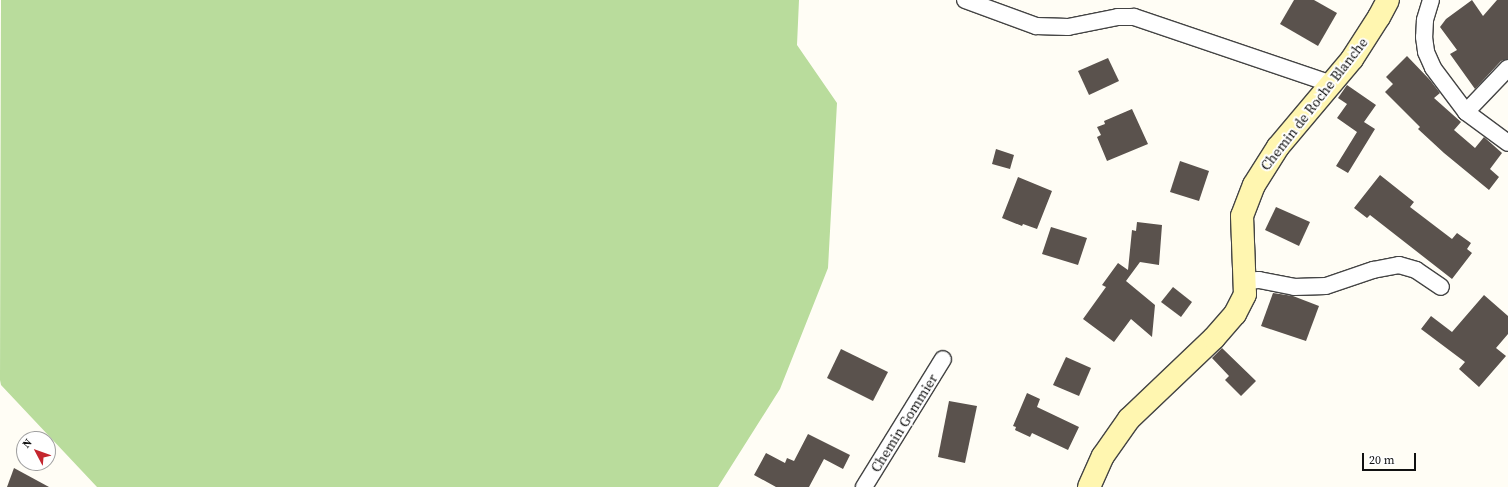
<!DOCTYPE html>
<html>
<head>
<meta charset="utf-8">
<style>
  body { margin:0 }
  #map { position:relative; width:1508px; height:487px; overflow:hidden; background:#fffdf5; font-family:"Source Serif 4",serif }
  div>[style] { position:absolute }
  .forest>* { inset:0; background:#b9dc9c }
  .building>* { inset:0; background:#5a524d }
  .roads { filter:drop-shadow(1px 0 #444) drop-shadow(-1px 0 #444) drop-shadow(0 1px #444) drop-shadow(0 -1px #444) }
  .street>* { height:16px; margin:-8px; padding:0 8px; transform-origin:8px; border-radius:8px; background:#fff }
  .secondary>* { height:22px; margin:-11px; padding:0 11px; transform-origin:11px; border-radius:11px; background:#fff6b0 }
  span { translate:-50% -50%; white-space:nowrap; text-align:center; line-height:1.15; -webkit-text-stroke:4px #fff; paint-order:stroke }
  .street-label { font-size:14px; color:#111 }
  .north { position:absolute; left:16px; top:431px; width:40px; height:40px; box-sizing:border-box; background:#fff; border:1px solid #a0a0a0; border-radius:50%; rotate:311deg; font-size:11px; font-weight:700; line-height:16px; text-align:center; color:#111 }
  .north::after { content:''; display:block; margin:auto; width:14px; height:18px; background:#c4262e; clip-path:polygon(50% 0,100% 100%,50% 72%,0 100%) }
  .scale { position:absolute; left:1362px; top:453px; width:54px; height:18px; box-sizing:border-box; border:2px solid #111; border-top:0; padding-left:5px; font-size:12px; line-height:14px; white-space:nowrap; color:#111; -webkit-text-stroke:3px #fff; paint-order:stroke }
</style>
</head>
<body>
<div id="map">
  <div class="forest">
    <i style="clip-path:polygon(1px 0,799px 0,797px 45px,837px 103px,828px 268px,780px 389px,718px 487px,97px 487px,1px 385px,0 380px)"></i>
  </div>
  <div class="building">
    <i style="clip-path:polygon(1294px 0,1314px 0,1337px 13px,1318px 46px,1280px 24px)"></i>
    <i style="clip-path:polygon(1472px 0,1483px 16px,1497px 0,1508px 0,1508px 59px,1501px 61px,1475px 89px,1450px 54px,1457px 50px,1440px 27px,1446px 19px)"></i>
    <i style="clip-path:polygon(1407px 56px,1430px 80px,1440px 93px,1434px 98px,1461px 122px,1454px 130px,1475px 148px,1484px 137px,1502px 153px,1490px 169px,1499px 177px,1489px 190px,1444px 153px,1418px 129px,1420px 127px,1385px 92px,1393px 84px,1386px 77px)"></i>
    <i style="clip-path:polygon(1108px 58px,1119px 81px,1089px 95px,1078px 71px)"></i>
    <i style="clip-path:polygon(1347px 85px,1376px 105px,1364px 122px,1375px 129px,1348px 173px,1336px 166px,1357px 132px,1337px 118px,1347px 104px,1338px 98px)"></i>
    <i style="clip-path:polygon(1132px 109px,1148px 144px,1107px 161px,1097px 137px,1101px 135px,1097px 127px,1105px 124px,1104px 121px)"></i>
    <i style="clip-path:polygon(996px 149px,1014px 155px,1010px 169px,992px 164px)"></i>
    <i style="clip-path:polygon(1180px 161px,1209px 171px,1199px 201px,1170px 192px)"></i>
    <i style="clip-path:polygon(1380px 175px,1414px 202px,1410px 207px,1452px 239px,1457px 233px,1471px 243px,1467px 249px,1472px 253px,1452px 279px,1370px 215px,1367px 218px,1354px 208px)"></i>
    <i style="clip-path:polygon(1018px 177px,1052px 191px,1037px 229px,1023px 224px,1022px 226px,1002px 218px)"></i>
    <i style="clip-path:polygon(1276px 207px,1310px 222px,1299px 246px,1265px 230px)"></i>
    <i style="clip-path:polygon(1137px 222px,1162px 225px,1159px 265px,1140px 262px,1126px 281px,1155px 305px,1152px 337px,1131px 319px,1114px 342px,1083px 319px,1106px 287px,1102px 285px,1118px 263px,1128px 270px,1132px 230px,1136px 231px)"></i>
    <i style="clip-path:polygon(1051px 227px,1087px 238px,1078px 265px,1042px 254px)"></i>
    <i style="clip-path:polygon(1173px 287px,1192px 302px,1181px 317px,1161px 302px)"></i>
    <i style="clip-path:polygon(1273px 293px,1293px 296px,1319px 306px,1306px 341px,1261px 326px)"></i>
    <i style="clip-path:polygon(1484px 295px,1508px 316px,1508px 334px,1496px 348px,1506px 356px,1479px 387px,1459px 369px,1465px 362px,1421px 329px,1431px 316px,1452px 332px)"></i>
    <i style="clip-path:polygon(1222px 348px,1256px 381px,1241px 396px,1225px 380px,1229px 376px,1212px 358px)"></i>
    <i style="clip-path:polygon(841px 349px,888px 372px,873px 401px,827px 378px)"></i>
    <i style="clip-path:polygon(1066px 357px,1091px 368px,1079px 396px,1053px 385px)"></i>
    <i style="clip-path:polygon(1027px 393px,1040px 399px,1037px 407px,1079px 427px,1068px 450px,1032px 433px,1030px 437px,1015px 430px,1016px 427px,1013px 426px)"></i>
    <i style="clip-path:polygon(949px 401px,977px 406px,965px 463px,938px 457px)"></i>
    <i style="clip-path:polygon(808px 434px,850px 455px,843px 469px,824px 459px,809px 487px,776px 487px,754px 475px,766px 453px,785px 463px,787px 458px,794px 461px)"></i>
    <i style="clip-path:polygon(14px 468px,49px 487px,7px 487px)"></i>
  </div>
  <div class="roads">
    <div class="street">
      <i style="left:965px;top:0;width:76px;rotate:20.1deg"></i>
      <i style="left:1036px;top:26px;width:32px;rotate:2deg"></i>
      <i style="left:1068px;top:27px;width:51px;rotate:-11.3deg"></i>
      <i style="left:1118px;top:17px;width:16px"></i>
      <i style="left:1134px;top:17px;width:209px;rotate:18.7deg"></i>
      <i style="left:1431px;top:0;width:21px;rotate:107deg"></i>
      <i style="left:1425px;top:20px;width:17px;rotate:93deg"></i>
      <i style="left:1424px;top:37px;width:15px;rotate:82deg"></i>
      <i style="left:1426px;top:52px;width:17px;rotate:66deg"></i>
      <i style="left:1433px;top:68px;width:55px;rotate:53.1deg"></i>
      <i style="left:1466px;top:112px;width:52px;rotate:36.4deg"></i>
      <i style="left:1466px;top:112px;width:61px;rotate:-46.3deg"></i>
      <i style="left:1245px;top:281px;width:14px;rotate:-4deg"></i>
      <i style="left:1259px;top:280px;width:36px;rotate:11deg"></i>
      <i style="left:1294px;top:287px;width:32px;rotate:-2deg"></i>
      <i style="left:1326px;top:286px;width:50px;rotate:-18.8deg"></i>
      <i style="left:1373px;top:270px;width:26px;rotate:-11deg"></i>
      <i style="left:1399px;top:265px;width:18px;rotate:16deg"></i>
      <i style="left:1416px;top:270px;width:30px;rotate:34deg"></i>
      <i style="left:864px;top:487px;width:150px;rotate:-58.3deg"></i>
    </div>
    <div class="secondary">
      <i style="left:1089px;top:487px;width:34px;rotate:-66deg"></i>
      <i style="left:1103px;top:456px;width:45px;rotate:-54.9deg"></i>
      <i style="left:1129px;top:419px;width:117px;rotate:-43.6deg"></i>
      <i style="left:1214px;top:338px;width:32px;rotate:-49deg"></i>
      <i style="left:1235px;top:314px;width:22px;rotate:-63deg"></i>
      <i style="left:1245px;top:294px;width:78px;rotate:-92.2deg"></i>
      <i style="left:1242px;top:216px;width:33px;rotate:-69deg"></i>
      <i style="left:1254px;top:185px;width:45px;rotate:-57.7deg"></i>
      <i style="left:1278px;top:147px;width:115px;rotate:-49.9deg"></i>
      <i style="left:1352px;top:59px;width:50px;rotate:-57.3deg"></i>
      <i style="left:1379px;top:17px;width:19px;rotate:-62deg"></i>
    </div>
  </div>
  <div class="street-label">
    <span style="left:1314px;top:104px;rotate:-52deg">Chemin de Roche Blanche</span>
    <span style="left:904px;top:423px;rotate:-58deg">Chemin Gommier</span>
  </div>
  <div class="north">N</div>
  <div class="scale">20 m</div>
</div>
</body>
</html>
